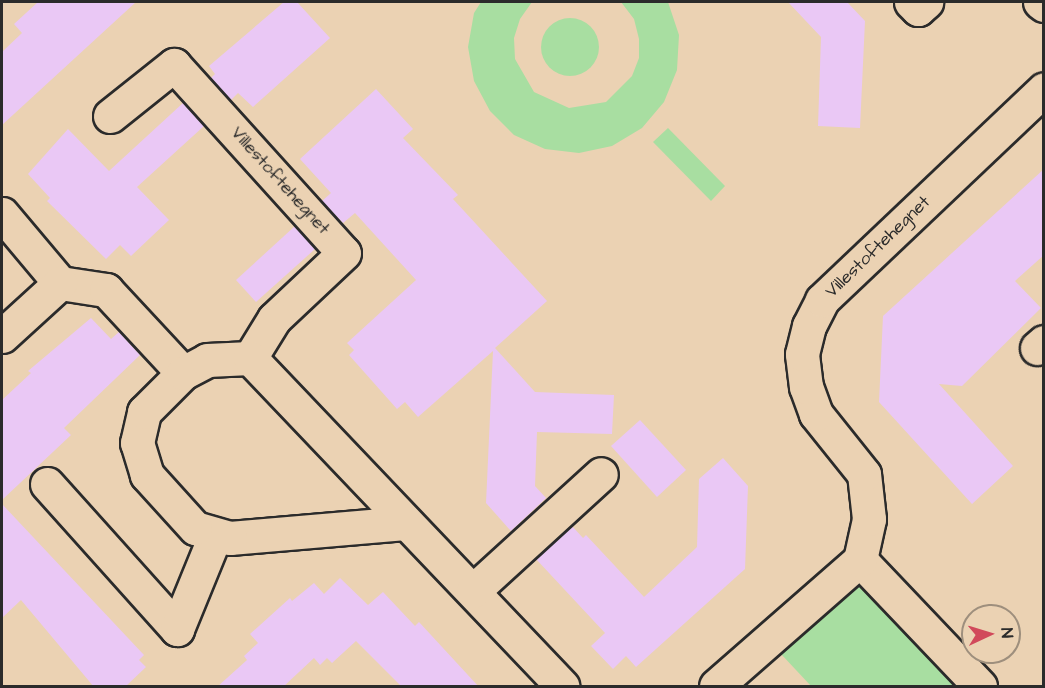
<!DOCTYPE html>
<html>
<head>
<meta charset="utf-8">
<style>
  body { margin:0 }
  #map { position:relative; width:1045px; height:688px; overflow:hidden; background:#ebd2b3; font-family:"Architects Daughter",sans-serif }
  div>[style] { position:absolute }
  .green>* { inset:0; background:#a8dea1 }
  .round { border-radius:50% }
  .building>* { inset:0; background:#eac8f5 }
  .roads { filter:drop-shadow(2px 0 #2b2b2b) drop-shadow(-2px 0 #2b2b2b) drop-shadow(0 2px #2b2b2b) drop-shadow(0 -2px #2b2b2b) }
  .street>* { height:33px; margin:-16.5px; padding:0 16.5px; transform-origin:16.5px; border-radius:16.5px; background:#ebd2b3 }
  span { translate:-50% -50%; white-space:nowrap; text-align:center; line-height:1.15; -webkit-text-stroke:4.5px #ebd2b3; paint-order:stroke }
  .street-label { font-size:18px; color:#2b2b2b }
  .frame { position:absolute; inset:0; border:3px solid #2b2b2b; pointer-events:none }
  .north { position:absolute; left:961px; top:604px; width:60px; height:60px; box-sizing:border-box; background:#ebd2b3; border:2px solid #9e8f7d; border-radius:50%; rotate:86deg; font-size:16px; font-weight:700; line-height:24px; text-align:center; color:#2b2b2b }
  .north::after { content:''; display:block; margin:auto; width:21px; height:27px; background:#d1495b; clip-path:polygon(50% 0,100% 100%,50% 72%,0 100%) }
</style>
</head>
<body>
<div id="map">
  <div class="green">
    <i style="clip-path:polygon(481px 2px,532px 2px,520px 19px,514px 38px,515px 59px,534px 92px,569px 108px,606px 102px,632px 76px,639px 58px,639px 39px,634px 19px,621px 2px,668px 2px,679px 35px,677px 70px,664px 102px,642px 128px,612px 146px,579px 153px,545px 149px,514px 135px,490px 111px,474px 81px,468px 47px,474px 13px)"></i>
    <i class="round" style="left:541px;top:18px;width:58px;height:58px"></i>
    <i style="clip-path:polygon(668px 128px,725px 186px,711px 201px,653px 142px)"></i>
    <i style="clip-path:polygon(862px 578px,963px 686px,811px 686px,781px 654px)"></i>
  </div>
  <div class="building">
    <i style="clip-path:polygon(38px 2px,136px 2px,2px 125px,2px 52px,22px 33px,14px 24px)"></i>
    <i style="clip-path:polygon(284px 2px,297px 2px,330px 38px,253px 107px,238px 93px,231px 100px,211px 78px,215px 74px,209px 66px)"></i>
    <i style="clip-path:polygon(788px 2px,847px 2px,865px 21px,860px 128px,818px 126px,821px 37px)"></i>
    <i style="clip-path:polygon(376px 89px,413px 129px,403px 138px,458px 195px,453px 199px,547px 301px,495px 348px,535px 392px,614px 395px,612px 434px,537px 432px,535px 486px,546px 498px,511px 531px,486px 503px,493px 351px,418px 417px,405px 402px,397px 409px,349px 355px,354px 350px,347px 343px,416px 280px,355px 213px,343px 223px,322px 201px,331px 193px,300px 159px)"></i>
    <i style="clip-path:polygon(183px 103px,204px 126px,137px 187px,169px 220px,131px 256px,120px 245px,106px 259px,47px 201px,50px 198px,28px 174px,68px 129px,109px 171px)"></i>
    <i style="clip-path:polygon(1044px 169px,1044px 255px,1015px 281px,1041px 308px,962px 386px,939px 384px,1013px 466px,972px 504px,879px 402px,883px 316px)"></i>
    <i style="clip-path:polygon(295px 226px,315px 249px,256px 302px,236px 280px)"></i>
    <i style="clip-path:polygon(91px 318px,111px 339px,119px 332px,140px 355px,64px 428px,71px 435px,2px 500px,2px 400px,31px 373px,28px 371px)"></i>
    <i style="clip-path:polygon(640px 420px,686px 470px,657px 497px,611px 446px)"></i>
    <i style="clip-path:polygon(723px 458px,748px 486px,745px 569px,636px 667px,626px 656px,613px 669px,591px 646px,605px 633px,536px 559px,572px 526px,583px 538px,586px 535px,644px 597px,697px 547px,699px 479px)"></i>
    <i style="clip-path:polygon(2px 504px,144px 655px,139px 660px,146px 667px,125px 687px,94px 687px,21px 600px,2px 618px)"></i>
    <i style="clip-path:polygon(340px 578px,368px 605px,383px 592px,415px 626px,419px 622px,479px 687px,402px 687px,356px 641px,332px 663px,327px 658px,320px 665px,314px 658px,283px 687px,217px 687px,247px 660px,244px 656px,258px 643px,250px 634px,290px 598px,292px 601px,314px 583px,324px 594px)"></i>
  </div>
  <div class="roads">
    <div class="street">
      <i style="left:911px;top:2px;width:10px;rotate:45deg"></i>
      <i style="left:918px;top:9px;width:11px;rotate:-41deg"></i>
      <i style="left:1040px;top:2px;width:5px;rotate:37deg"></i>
      <i style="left:110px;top:116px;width:82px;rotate:-38.6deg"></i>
      <i style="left:174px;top:65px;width:253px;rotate:47.9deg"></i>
      <i style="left:344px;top:253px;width:96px;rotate:136.7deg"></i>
      <i style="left:274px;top:319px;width:46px;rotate:121.6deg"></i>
      <i style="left:2px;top:214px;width:90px;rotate:50deg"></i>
      <i style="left:60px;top:283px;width:47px;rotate:8.7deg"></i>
      <i style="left:106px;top:290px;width:113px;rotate:47.1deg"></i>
      <i style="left:2px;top:336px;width:79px;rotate:-42.4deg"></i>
      <i style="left:1037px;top:348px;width:9px;rotate:-41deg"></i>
      <i style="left:47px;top:484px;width:195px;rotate:48.1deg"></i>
      <i style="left:177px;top:629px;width:100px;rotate:-67.8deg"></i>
      <i style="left:405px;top:523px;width:176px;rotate:175.1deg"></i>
      <i style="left:230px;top:538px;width:36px;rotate:-164deg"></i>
      <i style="left:195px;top:528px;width:72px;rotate:-132.2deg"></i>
      <i style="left:147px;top:475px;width:34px;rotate:-107deg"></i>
      <i style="left:137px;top:443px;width:32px;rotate:-77deg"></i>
      <i style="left:144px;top:412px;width:55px;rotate:-45deg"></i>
      <i style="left:183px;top:373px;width:27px;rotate:-28deg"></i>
      <i style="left:207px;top:360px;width:43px;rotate:-2.7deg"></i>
      <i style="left:250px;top:358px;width:453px;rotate:46.4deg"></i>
      <i style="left:860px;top:560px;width:174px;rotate:46.4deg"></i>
      <i style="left:473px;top:591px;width:173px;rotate:-42.4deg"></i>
      <i style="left:716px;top:686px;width:191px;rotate:-41.2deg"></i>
      <i style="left:860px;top:560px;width:42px;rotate:-77.6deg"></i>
      <i style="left:869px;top:519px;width:45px;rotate:-96.3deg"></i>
      <i style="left:864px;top:474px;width:77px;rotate:-128.7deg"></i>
      <i style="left:816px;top:414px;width:29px;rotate:-110deg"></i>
      <i style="left:806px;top:387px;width:33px;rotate:-97deg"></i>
      <i style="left:802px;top:354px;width:29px;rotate:-76deg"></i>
      <i style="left:809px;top:326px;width:29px;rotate:-63deg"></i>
      <i style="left:822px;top:300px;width:306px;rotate:-43.5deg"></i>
    </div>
  </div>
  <div class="street-label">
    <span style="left:280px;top:181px;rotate:48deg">Villestoftehegnet</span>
    <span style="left:878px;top:247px;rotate:-44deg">Villestoftehegnet</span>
  </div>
  <div class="frame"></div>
  <div class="north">N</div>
</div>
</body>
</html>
